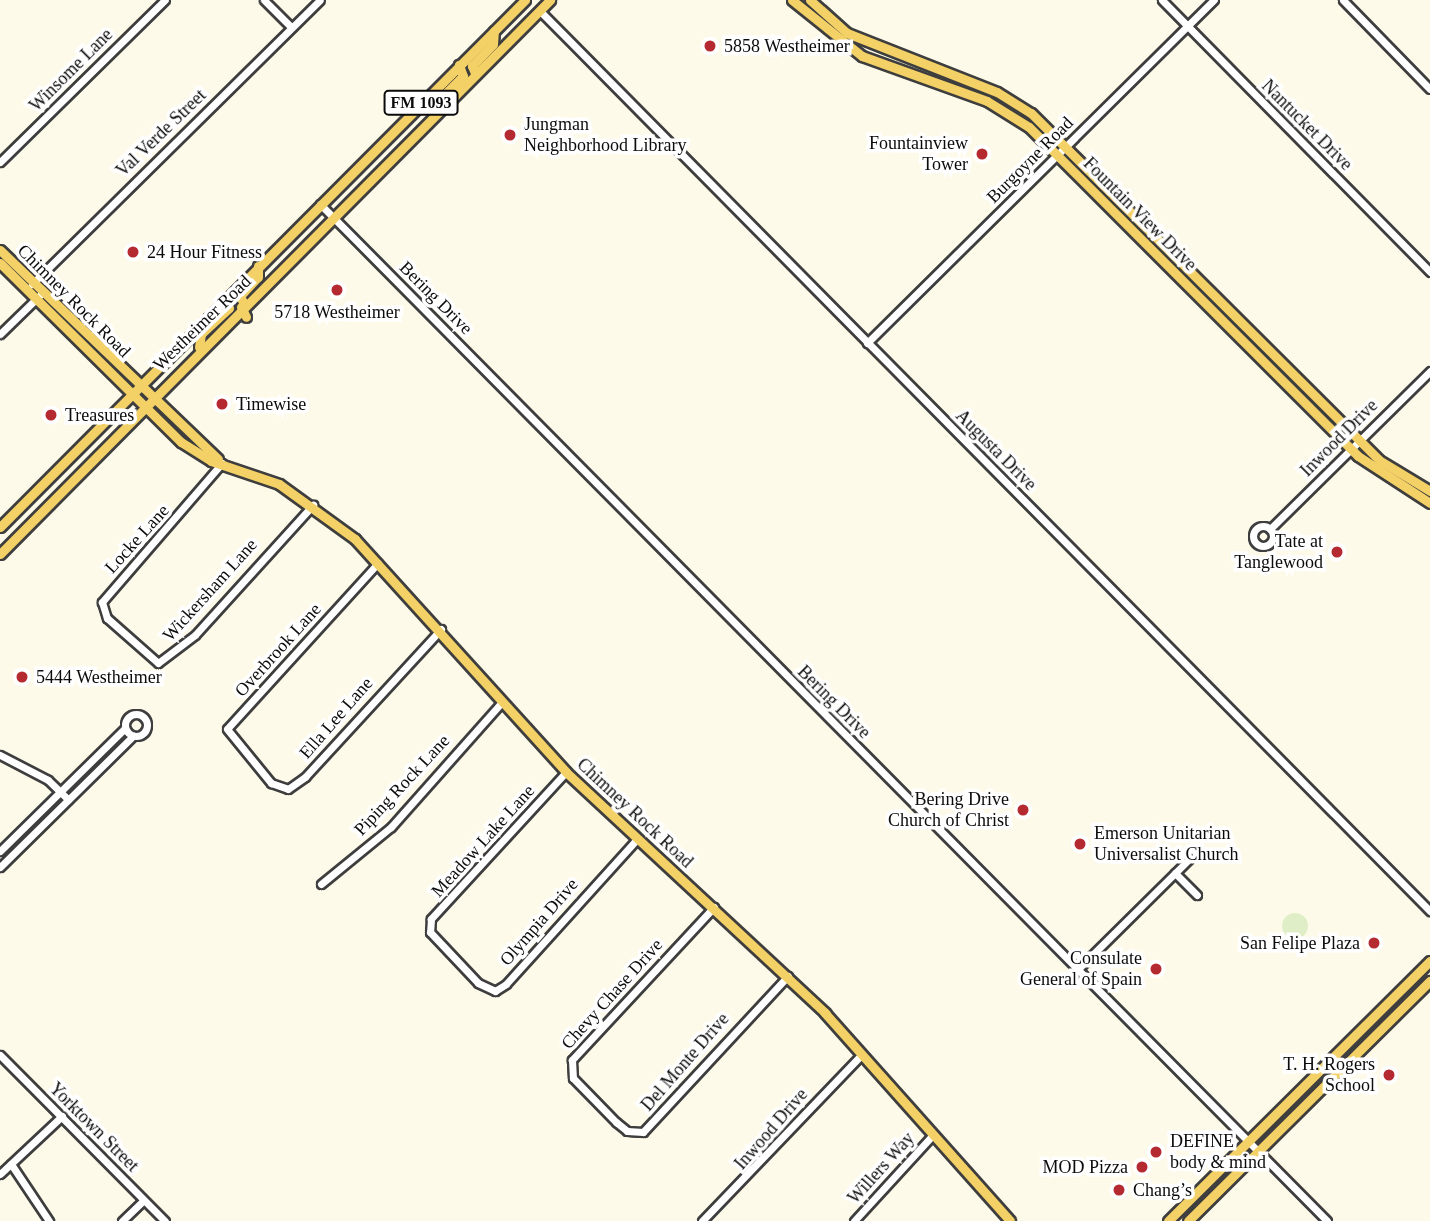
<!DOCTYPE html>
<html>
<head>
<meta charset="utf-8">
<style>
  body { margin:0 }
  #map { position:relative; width:1430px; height:1221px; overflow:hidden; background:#fefaea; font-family:"Times New Roman",serif }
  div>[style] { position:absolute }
  .pitch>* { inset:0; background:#e0eec7 }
  .round { border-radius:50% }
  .roads { filter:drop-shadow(2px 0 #3e3e3e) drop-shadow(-2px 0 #3e3e3e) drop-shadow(0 2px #3e3e3e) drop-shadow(0 -2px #3e3e3e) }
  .minor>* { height:7px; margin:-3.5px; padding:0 3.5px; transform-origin:3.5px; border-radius:3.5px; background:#fff }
  .minor>.ring { margin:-3.5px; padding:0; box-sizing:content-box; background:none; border:7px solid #fff; border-radius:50% }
  .major>* { height:9px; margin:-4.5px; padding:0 4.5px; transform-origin:4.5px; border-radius:4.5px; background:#f3d166 }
  .dots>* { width:19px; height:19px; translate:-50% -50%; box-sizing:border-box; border:4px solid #fff; border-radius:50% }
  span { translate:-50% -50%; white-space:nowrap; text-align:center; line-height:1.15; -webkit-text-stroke:7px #fff; paint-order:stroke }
  .shield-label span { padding:2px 5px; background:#fff; border:2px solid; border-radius:5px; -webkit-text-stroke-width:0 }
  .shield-label { font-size:16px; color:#0b0b0b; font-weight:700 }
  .poi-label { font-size:18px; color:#0b0b0b }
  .left { translate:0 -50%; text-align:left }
  .right { translate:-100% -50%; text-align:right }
  .street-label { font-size:18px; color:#0b0b0b }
</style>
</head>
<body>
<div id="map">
  <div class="pitch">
    <i class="round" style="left:1282px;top:913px;width:26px;height:26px"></i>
  </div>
  <div class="roads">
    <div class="minor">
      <i style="left:264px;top:0;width:38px;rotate:45deg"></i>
      <i style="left:1162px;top:0;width:382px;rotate:45.4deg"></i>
      <i style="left:1343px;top:0;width:124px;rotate:45.7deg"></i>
      <i style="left:540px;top:11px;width:1266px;rotate:45.32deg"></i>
      <i style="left:0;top:162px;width:231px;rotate:-44.5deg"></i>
      <i style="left:320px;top:204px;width:1431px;rotate:45.28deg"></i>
      <i style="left:32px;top:284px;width:404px;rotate:-44.6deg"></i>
      <i style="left:0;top:334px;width:56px;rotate:-44.3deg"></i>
      <i style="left:867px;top:343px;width:488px;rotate:-44.7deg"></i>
      <i style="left:222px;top:463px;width:184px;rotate:130.8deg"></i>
      <i style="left:102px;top:602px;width:17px;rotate:73deg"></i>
      <i style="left:107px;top:618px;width:68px;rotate:41.4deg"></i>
      <i style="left:158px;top:663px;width:46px;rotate:-37.1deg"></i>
      <i style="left:195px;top:635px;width:176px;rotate:-47.8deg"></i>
      <i class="ring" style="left:1253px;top:526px;width:13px;height:13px"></i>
      <i style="left:1270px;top:529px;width:225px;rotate:-44.6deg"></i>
      <i style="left:378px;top:563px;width:224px;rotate:132.3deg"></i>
      <i style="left:227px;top:729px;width:70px;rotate:50.8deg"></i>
      <i style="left:271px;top:783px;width:18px;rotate:19deg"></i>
      <i style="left:288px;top:789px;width:21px;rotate:-35deg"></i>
      <i style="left:305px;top:777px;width:201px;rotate:-47.4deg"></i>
      <i class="ring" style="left:125px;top:714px;width:15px;height:15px"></i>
      <i style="left:0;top:755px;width:54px;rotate:27.5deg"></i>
      <i style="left:48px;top:780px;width:28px;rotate:44deg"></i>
      <i style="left:566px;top:772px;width:200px;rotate:132.6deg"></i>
      <i style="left:431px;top:919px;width:13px;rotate:94deg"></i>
      <i style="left:430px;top:932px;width:70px;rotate:46.7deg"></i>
      <i style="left:478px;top:983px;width:19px;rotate:25deg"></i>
      <i style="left:495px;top:991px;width:13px;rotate:-32deg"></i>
      <i style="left:506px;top:984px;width:195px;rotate:-47.9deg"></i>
      <i style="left:0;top:851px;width:175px;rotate:-44.5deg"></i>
      <i style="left:0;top:867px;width:187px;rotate:-44.6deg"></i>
      <i style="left:1175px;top:873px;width:31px;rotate:45deg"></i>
      <i style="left:321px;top:884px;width:90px;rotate:-39.2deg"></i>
      <i style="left:391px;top:827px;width:166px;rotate:-48.4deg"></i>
      <i style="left:714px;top:907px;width:209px;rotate:132.9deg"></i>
      <i style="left:572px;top:1060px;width:18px;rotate:87deg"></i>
      <i style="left:573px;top:1078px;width:62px;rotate:45.7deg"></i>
      <i style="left:616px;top:1122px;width:14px;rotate:39deg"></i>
      <i style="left:627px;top:1131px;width:16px;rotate:4deg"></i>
      <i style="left:643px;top:1132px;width:213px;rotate:-47.1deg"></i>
      <i style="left:1077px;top:970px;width:158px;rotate:-44.7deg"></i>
      <i style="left:0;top:1055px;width:234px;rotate:45.2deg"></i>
      <i style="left:11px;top:1164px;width:69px;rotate:56.3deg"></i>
      <i style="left:0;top:1174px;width:85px;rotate:-43.1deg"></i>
      <i style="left:122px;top:1221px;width:30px;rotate:-44deg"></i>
      <i style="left:702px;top:1221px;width:231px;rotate:-46.2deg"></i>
      <i style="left:854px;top:1221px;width:115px;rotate:-47.5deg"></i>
    </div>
    <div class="major">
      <i style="left:792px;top:0;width:90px;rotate:38.7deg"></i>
      <i style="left:862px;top:56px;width:133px;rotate:19.8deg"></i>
      <i style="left:987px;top:101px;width:49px;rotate:31.8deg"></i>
      <i style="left:1029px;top:127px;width:465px;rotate:45deg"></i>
      <i style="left:1358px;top:456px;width:86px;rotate:33.1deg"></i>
      <i style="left:810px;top:0;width:50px;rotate:41.7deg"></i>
      <i style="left:847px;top:33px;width:161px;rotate:21.5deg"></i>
      <i style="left:997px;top:92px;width:40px;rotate:32deg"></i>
      <i style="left:1031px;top:113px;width:491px;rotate:44.9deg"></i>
      <i style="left:1379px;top:460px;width:60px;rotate:31.3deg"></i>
      <i style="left:475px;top:73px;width:8px;rotate:-113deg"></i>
      <i style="left:472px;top:66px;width:30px;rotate:-46deg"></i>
      <i style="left:493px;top:44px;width:13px;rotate:-86deg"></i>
      <i style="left:434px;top:114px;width:9px;rotate:-90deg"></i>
      <i style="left:434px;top:105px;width:41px;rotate:-45deg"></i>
      <i style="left:463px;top:76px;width:12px;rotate:-110deg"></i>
      <i style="left:0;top:250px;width:302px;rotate:43.8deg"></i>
      <i style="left:0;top:263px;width:255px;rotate:44.7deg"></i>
      <i style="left:181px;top:442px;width:36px;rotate:32deg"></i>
      <i style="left:211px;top:461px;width:72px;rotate:18.7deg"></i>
      <i style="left:279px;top:484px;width:94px;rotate:35.9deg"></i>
      <i style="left:355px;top:539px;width:314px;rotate:47.8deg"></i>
      <i style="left:566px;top:772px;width:354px;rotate:42.9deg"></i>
      <i style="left:825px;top:1013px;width:278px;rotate:48.3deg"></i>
      <i style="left:244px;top:304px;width:9px;rotate:-117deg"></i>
      <i style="left:240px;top:296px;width:26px;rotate:-47deg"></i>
      <i style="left:258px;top:277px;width:11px;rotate:-90deg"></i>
      <i style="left:241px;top:307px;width:11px;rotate:63deg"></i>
      <i style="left:199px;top:347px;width:13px;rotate:-81deg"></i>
      <i style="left:201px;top:334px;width:38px;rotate:-43deg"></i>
      <i style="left:229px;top:308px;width:10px;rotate:-114deg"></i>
      <i style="left:0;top:527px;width:744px;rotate:-45.11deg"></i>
      <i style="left:0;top:554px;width:781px;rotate:-45.21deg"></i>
      <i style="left:1168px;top:1221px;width:369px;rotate:-44.8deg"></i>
      <i style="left:1188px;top:1221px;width:341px;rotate:-44.8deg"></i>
    </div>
  </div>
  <div class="dots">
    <i style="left:710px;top:46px;background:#b42a30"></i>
    <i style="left:510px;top:135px;background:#b42a30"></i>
    <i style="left:982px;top:154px;background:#b42a30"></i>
    <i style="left:133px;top:252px;background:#b42a30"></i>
    <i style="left:337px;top:290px;background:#b42a30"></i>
    <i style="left:222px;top:404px;background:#b42a30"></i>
    <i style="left:51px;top:415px;background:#b42a30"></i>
    <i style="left:1337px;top:552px;background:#b42a30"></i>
    <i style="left:22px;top:677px;background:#b42a30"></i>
    <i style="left:1023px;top:810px;background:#b42a30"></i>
    <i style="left:1080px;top:844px;background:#b42a30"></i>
    <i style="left:1374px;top:943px;background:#b42a30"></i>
    <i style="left:1156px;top:969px;background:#b42a30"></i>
    <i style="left:1389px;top:1075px;background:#b42a30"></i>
    <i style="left:1156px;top:1152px;background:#b42a30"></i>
    <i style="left:1142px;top:1167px;background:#b42a30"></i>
    <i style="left:1119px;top:1190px;background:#b42a30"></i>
  </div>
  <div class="shield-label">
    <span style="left:421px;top:103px">FM 1093</span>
  </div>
  <div class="poi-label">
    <span class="left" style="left:724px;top:46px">5858 Westheimer</span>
    <span class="left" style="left:524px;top:135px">Jungman<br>Neighborhood Library</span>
    <span class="right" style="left:968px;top:154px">Fountainview<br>Tower</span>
    <span class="left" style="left:147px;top:252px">24 Hour Fitness</span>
    <span style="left:337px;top:312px">5718 Westheimer</span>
    <span class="left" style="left:236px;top:404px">Timewise</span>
    <span class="left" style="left:65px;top:415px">Treasures</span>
    <span class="right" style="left:1323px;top:552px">Tate at<br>Tanglewood</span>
    <span class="left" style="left:36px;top:677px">5444 Westheimer</span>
    <span class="right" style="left:1009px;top:810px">Bering Drive<br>Church of Christ</span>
    <span class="left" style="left:1094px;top:844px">Emerson Unitarian<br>Universalist Church</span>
    <span class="right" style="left:1360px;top:943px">San Felipe Plaza</span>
    <span class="right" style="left:1142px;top:969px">Consulate<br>General of Spain</span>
    <span class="right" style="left:1375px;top:1075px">T. H. Rogers<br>School</span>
    <span class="left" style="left:1170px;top:1152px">DEFINE<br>body &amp; mind</span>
    <span class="right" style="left:1128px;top:1167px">MOD Pizza</span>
    <span class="left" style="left:1133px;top:1190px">Chang’s</span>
  </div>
  <div class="street-label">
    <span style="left:71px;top:70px;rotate:-45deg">Winsome Lane</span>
    <span style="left:1307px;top:125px;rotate:45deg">Nantucket Drive</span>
    <span style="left:161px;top:133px;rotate:-44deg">Val Verde Street</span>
    <span style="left:1030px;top:160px;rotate:-45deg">Burgoyne Road</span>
    <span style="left:1140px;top:214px;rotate:45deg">Fountain View Drive</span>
    <span style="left:436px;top:298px;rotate:45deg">Bering Drive</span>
    <span style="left:74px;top:301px;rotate:45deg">Chimney Rock Road</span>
    <span style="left:202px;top:323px;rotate:-44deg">Westheimer Road</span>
    <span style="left:1339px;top:438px;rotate:-45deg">Inwood Drive</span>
    <span style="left:996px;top:450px;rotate:45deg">Augusta Drive</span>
    <span style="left:137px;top:539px;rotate:-48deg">Locke Lane</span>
    <span style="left:210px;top:590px;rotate:-48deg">Wickersham Lane</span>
    <span style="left:278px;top:650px;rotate:-48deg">Overbrook Lane</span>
    <span style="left:834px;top:702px;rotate:45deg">Bering Drive</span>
    <span style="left:336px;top:718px;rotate:-49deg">Ella Lee Lane</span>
    <span style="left:402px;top:785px;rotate:-47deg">Piping Rock Lane</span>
    <span style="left:635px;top:813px;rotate:43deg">Chimney Rock Road</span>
    <span style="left:483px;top:841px;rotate:-48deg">Meadow Lake Lane</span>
    <span style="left:539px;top:922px;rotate:-49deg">Olympia Drive</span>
    <span style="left:612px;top:994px;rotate:-48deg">Chevy Chase Drive</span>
    <span style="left:685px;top:1062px;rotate:-49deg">Del Monte Drive</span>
    <span style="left:94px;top:1127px;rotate:45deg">Yorktown Street</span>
    <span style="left:771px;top:1129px;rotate:-49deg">Inwood Drive</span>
    <span style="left:881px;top:1168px;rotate:-48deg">Willers Way</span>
  </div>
</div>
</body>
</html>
